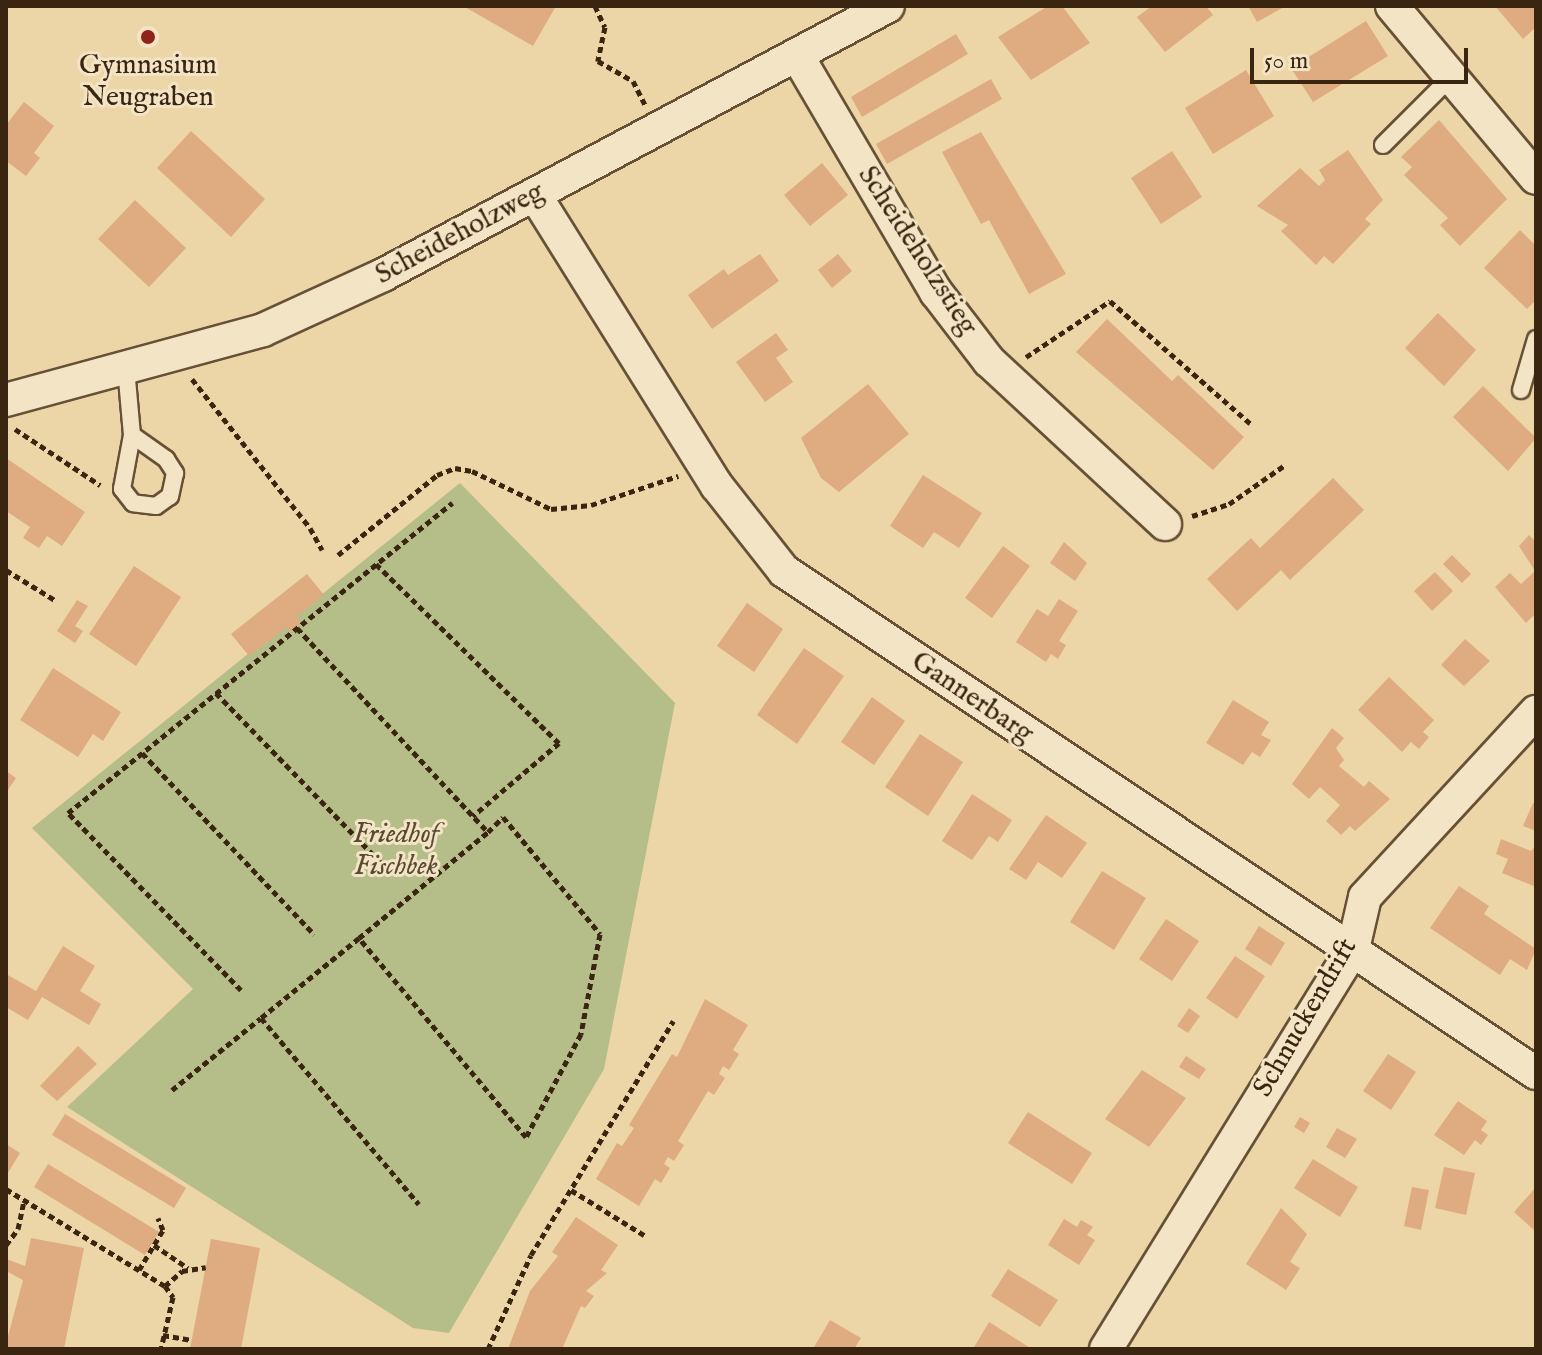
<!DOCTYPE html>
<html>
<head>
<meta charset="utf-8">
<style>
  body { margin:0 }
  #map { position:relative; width:1542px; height:1355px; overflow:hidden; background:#ecd5a6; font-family:"IM FELL English",serif }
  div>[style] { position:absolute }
  .green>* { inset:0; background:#b5be89 }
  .building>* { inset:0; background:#dfac81 }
  .path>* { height:5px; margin-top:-2.5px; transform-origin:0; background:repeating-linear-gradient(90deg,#3a2511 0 6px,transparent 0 10px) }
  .roads { filter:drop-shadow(2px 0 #665136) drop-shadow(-2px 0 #665136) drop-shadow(0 2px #665136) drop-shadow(0 -2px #665136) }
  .lane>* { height:16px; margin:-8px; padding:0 8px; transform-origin:8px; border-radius:8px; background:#f3e4c5 }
  .street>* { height:32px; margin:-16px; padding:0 16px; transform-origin:16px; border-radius:16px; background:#f3e4c5 }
  .dots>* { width:22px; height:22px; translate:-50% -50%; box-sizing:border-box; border:4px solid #f3e4c5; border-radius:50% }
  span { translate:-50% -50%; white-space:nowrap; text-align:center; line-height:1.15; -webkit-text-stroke:6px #f3e4c5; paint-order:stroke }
  .poi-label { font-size:28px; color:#3a2511 }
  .street-label { font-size:28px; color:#3a2511 }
  .park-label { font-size:28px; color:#594b2f; font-style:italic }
  .frame { position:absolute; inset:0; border:8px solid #3a2511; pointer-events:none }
  .scale { position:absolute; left:1250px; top:48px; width:218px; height:36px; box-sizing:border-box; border:4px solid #3a2511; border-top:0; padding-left:10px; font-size:24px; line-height:28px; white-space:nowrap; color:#3a2511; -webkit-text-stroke:6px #f3e4c5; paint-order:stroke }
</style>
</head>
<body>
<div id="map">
  <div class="green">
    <i style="clip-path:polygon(460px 483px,675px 703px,604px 1069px,449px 1333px,413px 1328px,67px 1107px,193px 989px,32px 828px)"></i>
  </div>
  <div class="building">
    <i style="clip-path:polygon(463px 6px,556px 6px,533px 46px)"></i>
    <i style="clip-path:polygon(1048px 6px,1062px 6px,1090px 43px,1031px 80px,998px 37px)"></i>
    <i style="clip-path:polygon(1152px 6px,1206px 6px,1213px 15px,1165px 52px,1137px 17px)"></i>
    <i style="clip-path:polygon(1248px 6px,1286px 6px,1257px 22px)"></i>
    <i style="clip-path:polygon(1495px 6px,1536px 6px,1536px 27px,1523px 39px)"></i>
    <i style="clip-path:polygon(1366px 21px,1388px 56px,1313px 102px,1291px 68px)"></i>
    <i style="clip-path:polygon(956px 34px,968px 54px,862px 117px,851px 97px)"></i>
    <i style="clip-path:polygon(1246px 70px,1274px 116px,1213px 154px,1185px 108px)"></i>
    <i style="clip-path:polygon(991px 79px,1002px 99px,887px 164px,876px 144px)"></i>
    <i style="clip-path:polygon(24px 102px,54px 126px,34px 153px,40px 158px,26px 176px,6px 161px,6px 125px)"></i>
    <i style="clip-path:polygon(1439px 120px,1507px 199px,1460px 246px,1440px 225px,1448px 218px,1404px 175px,1412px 167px,1401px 157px)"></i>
    <i style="clip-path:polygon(191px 131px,265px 199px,231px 237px,157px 168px)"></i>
    <i style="clip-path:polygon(981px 132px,1066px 274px,1029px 294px,989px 220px,981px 224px,942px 152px)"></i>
    <i style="clip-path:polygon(1348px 150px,1383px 200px,1365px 219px,1371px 224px,1333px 264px,1324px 256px,1316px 265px,1281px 231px,1288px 225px,1257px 206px,1300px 168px,1319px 186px,1325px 180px,1319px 170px)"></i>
    <i style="clip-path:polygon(1172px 151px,1202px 197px,1161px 224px,1131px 178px)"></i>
    <i style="clip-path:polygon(822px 163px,848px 195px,810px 226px,784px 195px)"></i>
    <i style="clip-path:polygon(135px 200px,186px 248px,149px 287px,98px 239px)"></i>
    <i style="clip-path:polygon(1520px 230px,1536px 246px,1536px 300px,1527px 309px,1484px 268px)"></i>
    <i style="clip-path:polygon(760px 254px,779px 281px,712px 329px,688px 295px,724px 269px,728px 275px)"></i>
    <i style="clip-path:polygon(838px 254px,852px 271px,832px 288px,818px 270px)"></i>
    <i style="clip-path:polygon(1438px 313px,1476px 350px,1444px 386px,1405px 348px)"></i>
    <i style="clip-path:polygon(1107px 319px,1172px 381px,1178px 375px,1244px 437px,1213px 470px,1076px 352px)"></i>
    <i style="clip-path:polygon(776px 333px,788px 350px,776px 358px,793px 382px,765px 402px,736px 362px)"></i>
    <i style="clip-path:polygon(868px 384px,909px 434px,839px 492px,821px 478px,801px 438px)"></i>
    <i style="clip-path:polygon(1483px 386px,1536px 438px,1508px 471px,1453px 417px)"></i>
    <i style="clip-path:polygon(6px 458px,85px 512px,62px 546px,47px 536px,39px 548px,23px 538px,30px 527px,6px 511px)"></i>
    <i style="clip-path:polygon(923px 475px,982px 513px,959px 548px,934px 532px,923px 548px,890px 526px)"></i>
    <i style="clip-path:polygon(1333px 478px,1364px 510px,1290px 580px,1281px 570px,1237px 611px,1207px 579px,1251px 538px,1260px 548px)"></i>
    <i style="clip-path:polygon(1529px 535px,1536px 542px,1536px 613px,1526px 623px,1495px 587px,1510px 573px,1521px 584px,1535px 571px,1519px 546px)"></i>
    <i style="clip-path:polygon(1064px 542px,1087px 563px,1075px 581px,1050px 563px)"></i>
    <i style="clip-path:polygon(1003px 546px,1030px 566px,992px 618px,965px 598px)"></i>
    <i style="clip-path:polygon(1452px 555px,1471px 574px,1462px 583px,1443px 564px)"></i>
    <i style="clip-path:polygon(134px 566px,181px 597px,136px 666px,89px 634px)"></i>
    <i style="clip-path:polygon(1435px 572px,1453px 591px,1432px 611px,1414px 591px)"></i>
    <i style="clip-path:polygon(307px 574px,324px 595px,296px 617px,301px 623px,291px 632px,287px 627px,249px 656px,231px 634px)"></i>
    <i style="clip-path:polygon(1059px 599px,1078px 611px,1059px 641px,1066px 645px,1058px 659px,1051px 654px,1046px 662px,1016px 642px,1037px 609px,1048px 616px)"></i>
    <i style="clip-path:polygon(77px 600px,88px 606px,75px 626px,83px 631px,75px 643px,57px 631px)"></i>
    <i style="clip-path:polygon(747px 603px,783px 629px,754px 672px,717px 646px)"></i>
    <i style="clip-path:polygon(1465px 639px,1490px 661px,1464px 686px,1441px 665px)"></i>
    <i style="clip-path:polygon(804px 648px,844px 676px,797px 744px,757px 715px)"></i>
    <i style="clip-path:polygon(53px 668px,121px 712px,103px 741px,93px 734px,78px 757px,20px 720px)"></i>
    <i style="clip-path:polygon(1389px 677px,1434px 720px,1423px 732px,1429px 737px,1419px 749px,1411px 742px,1402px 752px,1358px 710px)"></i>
    <i style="clip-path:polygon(872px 697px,905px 721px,874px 765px,841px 742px)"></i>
    <i style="clip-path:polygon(1233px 700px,1269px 722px,1261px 735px,1271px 740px,1260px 757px,1252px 752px,1243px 765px,1206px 743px)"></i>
    <i style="clip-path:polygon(1332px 728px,1344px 738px,1336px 748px,1344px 760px,1339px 766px,1364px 787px,1369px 781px,1390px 799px,1355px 831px,1350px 826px,1341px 835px,1326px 821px,1340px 805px,1320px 787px,1309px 799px,1292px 784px)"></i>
    <i style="clip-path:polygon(920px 734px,963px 762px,928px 816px,885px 787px)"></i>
    <i style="clip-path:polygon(6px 771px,16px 778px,6px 793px)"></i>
    <i style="clip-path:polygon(972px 794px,1012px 820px,998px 842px,989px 836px,972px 860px,942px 841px)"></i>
    <i style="clip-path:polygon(1533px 803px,1536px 804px,1536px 831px,1523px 826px)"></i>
    <i style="clip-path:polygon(1046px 815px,1087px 843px,1062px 878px,1038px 862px,1026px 880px,1009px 869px)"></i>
    <i style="clip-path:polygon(1501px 839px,1531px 851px,1536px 845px,1536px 887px,1502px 873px,1508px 859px,1496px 854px)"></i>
    <i style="clip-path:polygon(1102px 871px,1146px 898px,1114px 950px,1070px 922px)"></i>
    <i style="clip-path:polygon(1459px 886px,1489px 906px,1484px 914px,1536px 949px,1527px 970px,1510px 959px,1500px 975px,1430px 928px)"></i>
    <i style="clip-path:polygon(1166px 919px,1199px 941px,1172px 981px,1139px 959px)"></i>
    <i style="clip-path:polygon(1259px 926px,1285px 943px,1271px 966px,1245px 949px)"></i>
    <i style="clip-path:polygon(63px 946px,95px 966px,80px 991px,101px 1004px,89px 1025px,42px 997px,28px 1020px,6px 1007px,6px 974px,36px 991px)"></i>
    <i style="clip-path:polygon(1235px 956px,1265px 976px,1237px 1019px,1206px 998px)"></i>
    <i style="clip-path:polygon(705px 999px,748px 1025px,733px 1050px,739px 1054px,729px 1070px,723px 1066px,719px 1074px,725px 1078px,714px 1095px,708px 1091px,678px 1141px,684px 1145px,674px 1161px,668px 1157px,664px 1164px,670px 1168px,661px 1183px,655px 1179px,639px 1206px,596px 1179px,617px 1143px,622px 1146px,634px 1128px,629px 1125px,672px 1054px,677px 1057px)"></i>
    <i style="clip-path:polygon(1189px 1008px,1200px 1016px,1188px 1033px,1177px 1026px)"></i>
    <i style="clip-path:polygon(78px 1046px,97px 1064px,57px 1101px,40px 1086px)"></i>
    <i style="clip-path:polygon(1388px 1054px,1416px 1072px,1391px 1110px,1363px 1091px)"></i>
    <i style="clip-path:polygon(1186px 1056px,1206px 1069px,1199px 1079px,1179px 1067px)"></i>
    <i style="clip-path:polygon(1142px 1070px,1186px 1098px,1149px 1147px,1105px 1119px)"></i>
    <i style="clip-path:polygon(1458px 1101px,1487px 1121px,1481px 1130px,1488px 1135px,1481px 1145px,1475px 1140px,1464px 1155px,1434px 1135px)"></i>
    <i style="clip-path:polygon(1028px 1112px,1092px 1153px,1072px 1184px,1008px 1143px)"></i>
    <i style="clip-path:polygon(65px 1114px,186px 1188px,174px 1208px,52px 1135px)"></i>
    <i style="clip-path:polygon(1300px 1117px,1310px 1123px,1304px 1133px,1294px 1127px)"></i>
    <i style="clip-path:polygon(1337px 1128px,1357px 1139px,1345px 1158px,1326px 1147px)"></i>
    <i style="clip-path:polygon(6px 1144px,20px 1153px,6px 1176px)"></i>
    <i style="clip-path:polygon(1313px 1159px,1358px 1187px,1340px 1217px,1294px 1188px)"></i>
    <i style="clip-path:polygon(48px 1164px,159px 1232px,145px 1255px,34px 1187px)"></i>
    <i style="clip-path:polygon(1444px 1167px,1475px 1173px,1466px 1215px,1435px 1208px)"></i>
    <i style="clip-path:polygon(1412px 1187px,1429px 1190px,1421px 1230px,1404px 1226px)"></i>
    <i style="clip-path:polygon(1536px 1187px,1536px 1232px,1514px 1212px)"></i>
    <i style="clip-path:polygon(1281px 1208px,1307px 1234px,1290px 1262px,1300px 1268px,1286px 1290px,1246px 1264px)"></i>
    <i style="clip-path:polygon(576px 1217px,618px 1245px,601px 1270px,607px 1273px,586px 1291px,594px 1296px,585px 1308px,581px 1306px,562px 1349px,508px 1349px,530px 1291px,558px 1256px,552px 1252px)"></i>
    <i style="clip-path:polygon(1064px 1219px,1077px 1227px,1081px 1220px,1093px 1227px,1087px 1235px,1095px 1240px,1079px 1265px,1048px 1245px)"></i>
    <i style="clip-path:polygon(31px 1238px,84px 1248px,64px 1349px,9px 1349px,6px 1344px,23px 1280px,6px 1271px,6px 1259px,25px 1266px)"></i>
    <i style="clip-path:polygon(211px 1239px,260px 1248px,241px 1349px,190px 1349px)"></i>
    <i style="clip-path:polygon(1008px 1269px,1058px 1300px,1040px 1327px,991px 1296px)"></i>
    <i style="clip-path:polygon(830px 1320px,861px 1338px,854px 1349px,813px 1349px)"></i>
    <i style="clip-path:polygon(989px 1322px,1032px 1349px,973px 1349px)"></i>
  </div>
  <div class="path">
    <i style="left:595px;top:6px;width:23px;rotate:65deg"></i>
    <i style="left:605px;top:27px;width:35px;rotate:102deg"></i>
    <i style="left:598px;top:61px;width:40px;rotate:29.7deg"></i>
    <i style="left:633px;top:81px;width:27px;rotate:63deg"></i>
    <i style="left:1026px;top:357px;width:101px;rotate:-33.7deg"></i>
    <i style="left:1110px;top:301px;width:186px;rotate:41.1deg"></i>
    <i style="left:192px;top:379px;width:190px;rotate:51.6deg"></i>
    <i style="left:310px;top:528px;width:25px;rotate:61deg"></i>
    <i style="left:15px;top:429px;width:102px;rotate:33.4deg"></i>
    <i style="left:1192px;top:516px;width:39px;rotate:-18deg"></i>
    <i style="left:1229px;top:504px;width:68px;rotate:-34.9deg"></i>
    <i style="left:338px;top:555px;width:127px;rotate:-38.9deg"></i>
    <i style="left:437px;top:475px;width:19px;rotate:-21deg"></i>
    <i style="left:455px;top:468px;width:17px;rotate:10deg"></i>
    <i style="left:472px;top:471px;width:88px;rotate:25.7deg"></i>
    <i style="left:551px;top:509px;width:40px;rotate:-5.7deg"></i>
    <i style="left:591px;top:505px;width:92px;rotate:-18.4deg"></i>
    <i style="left:376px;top:564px;width:256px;rotate:44.4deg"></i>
    <i style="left:559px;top:743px;width:113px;rotate:139.7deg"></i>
    <i style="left:6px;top:570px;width:57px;rotate:31.5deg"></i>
    <i style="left:297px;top:628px;width:279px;rotate:46.9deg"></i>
    <i style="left:488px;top:832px;width:21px;rotate:-45deg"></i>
    <i style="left:503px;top:817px;width:152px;rotate:50.3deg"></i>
    <i style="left:600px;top:934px;width:102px;rotate:100.8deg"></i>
    <i style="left:581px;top:1034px;width:117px;rotate:118.1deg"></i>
    <i style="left:526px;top:1137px;width:260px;rotate:-130deg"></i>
    <i style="left:359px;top:938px;width:167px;rotate:-39.4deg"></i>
    <i style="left:216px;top:693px;width:252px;rotate:45.8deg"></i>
    <i style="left:142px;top:753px;width:250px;rotate:46.5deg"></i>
    <i style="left:359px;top:938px;width:127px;rotate:140.8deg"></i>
    <i style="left:261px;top:1018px;width:244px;rotate:49.7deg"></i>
    <i style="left:241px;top:990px;width:248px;rotate:-134.3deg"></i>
    <i style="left:68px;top:813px;width:494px;rotate:-38.9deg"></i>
    <i style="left:172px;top:1090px;width:114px;rotate:-39deg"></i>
    <i style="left:6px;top:1189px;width:186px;rotate:31.4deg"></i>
    <i style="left:165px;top:1286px;width:14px;rotate:54deg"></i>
    <i style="left:173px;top:1297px;width:53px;rotate:103deg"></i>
    <i style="left:571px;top:1190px;width:86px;rotate:31.7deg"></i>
    <i style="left:6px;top:1245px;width:20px;rotate:-53deg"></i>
    <i style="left:18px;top:1229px;width:30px;rotate:-78deg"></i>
    <i style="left:154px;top:1245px;width:41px;rotate:34.1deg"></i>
    <i style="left:139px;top:1270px;width:47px;rotate:-59deg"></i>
    <i style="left:163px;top:1230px;width:13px;rotate:-113deg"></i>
    <i style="left:165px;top:1286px;width:23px;rotate:-41deg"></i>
    <i style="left:182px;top:1271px;width:24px;rotate:-9deg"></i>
    <i style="left:163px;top:1335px;width:29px;rotate:10deg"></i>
    <i style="left:488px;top:1349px;width:103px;rotate:-65.4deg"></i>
    <i style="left:531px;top:1255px;width:274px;rotate:-58.7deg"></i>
  </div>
  <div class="roads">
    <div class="lane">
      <i style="left:1383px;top:145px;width:96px;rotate:-45deg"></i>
      <i style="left:126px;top:368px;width:67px;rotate:84.9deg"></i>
      <i style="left:1521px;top:390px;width:53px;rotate:-73.6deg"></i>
      <i style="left:132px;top:435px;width:42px;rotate:35.2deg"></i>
      <i style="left:166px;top:459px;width:17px;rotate:57deg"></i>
      <i style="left:175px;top:473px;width:24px;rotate:102deg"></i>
      <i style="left:170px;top:496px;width:17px;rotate:144deg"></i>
      <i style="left:156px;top:506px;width:23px;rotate:-173deg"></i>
      <i style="left:133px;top:503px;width:18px;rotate:-128deg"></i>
      <i style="left:122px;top:489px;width:55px;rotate:-79.5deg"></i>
    </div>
    <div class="street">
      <i style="left:1392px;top:6px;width:224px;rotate:50.1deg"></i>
      <i style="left:798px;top:57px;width:273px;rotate:59.6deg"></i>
      <i style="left:936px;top:292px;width:87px;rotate:52.5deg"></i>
      <i style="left:989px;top:361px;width:240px;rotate:42.8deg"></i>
      <i style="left:535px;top:195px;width:343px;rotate:58deg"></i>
      <i style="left:717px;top:486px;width:108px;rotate:51.8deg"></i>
      <i style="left:784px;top:571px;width:904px;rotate:33.73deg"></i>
      <i style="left:6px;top:400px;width:266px;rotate:-15.2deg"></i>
      <i style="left:263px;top:330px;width:132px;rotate:-24.6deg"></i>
      <i style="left:383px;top:275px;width:572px;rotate:-28.04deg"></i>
      <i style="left:1106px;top:1349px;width:470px;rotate:-58.3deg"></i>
      <i style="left:1353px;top:949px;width:53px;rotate:-77deg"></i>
      <i style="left:1365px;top:897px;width:252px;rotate:-47.3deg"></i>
    </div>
  </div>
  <div class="dots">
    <i style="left:148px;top:37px;background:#8f2418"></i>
  </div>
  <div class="poi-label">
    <span style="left:148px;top:82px">Gymnasium<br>Neugraben</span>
  </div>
  <div class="street-label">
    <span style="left:460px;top:234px;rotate:-28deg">Scheideholzweg</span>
    <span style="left:917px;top:251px;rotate:57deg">Scheideholzstieg</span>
    <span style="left:972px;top:698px;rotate:34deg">Gannerbarg</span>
    <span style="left:1306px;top:1018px;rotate:-60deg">Schnuckendrift</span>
  </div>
  <div class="park-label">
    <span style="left:396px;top:851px">Friedhof<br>Fischbek</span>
  </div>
  <div class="frame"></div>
  <div class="scale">50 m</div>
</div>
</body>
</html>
